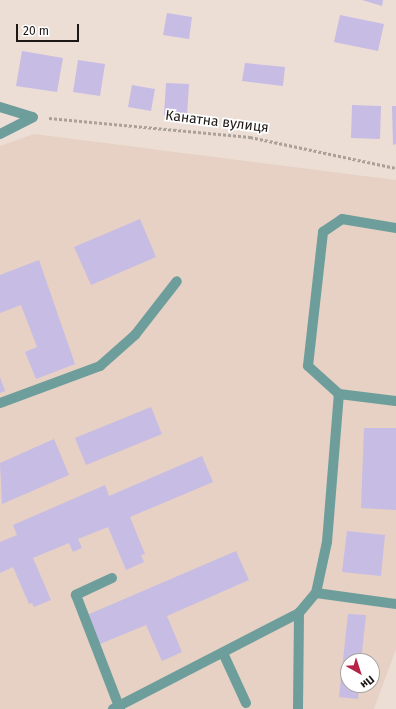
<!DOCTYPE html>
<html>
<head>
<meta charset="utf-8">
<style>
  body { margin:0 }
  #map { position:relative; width:396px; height:709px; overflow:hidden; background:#ecded5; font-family:"Fira Sans",sans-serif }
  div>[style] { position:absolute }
  .built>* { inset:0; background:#e6d1c4 }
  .building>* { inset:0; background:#c7bce4 }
  .path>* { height:2.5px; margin-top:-1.25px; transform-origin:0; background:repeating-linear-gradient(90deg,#aca199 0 3px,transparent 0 5px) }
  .minor>* { height:10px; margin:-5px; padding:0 5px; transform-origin:5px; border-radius:5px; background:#6d9e9b }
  span { translate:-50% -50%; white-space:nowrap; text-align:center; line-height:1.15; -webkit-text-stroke:3.5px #fff; paint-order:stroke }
  .street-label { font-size:14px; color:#1d1815 }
  .north { position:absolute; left:340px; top:653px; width:40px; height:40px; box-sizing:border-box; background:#fff; border:1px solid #a5a3a1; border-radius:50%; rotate:141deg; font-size:11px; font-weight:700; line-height:16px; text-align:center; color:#1d1815 }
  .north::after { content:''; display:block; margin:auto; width:14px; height:18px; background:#b52447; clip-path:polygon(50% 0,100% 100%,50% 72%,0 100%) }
  .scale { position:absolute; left:16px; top:24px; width:63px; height:18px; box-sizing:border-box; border:2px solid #1d1815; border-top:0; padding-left:5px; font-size:12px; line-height:14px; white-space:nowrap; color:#1d1815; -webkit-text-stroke:3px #fff; paint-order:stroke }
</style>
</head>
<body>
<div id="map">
  <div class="built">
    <i style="clip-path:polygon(evenodd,34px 134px,396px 180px,396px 649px,374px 709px,0 709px,0 146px,34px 134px,348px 661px,372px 661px,372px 685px,348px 685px,348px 661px)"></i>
  </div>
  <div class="building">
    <i style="clip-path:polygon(362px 0,383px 0,382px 6px)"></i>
    <i style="clip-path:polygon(167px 13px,192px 17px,189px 39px,163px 35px)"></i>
    <i style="clip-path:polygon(340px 15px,384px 24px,378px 51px,334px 42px)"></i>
    <i style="clip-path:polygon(22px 51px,63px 58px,57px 92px,16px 86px)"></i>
    <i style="clip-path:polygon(78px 60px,105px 64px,100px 96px,73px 92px)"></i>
    <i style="clip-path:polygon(245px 63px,285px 67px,283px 86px,242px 81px)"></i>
    <i style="clip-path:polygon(166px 83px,189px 84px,187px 116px,164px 115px)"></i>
    <i style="clip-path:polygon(132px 85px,155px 89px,151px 111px,128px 107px)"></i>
    <i style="clip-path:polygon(352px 105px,381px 106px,380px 139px,351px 138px)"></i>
    <i style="clip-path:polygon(392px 106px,396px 106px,396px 144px,393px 145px)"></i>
    <i style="clip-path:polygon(140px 219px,156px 257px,91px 285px,74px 247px)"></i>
    <i style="clip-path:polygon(39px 260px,75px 364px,36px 379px,25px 352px,37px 347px,21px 305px,0 313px,0 275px)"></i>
    <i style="clip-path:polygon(0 377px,5px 391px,0 393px)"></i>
    <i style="clip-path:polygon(151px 407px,162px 434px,86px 465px,75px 438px)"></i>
    <i style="clip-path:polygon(364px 428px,396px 428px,396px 510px,361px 508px)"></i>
    <i style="clip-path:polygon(54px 439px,69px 475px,2px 504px,0 463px)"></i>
    <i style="clip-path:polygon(202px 456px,213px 482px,130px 517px,145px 554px,141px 555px,144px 562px,126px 570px,108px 527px,78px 539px,82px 548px,73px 552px,69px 543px,33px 558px,51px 600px,34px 607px,32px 603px,29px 604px,13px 567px,0 573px,0 542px,17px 535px,13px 525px,105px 485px,109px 496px)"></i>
    <i style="clip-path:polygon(347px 531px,385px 535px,381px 576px,342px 572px)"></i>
    <i style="clip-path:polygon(236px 551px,249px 580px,167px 616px,182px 652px,162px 661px,146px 625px,100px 644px,87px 615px)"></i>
    <i style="clip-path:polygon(348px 614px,366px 615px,361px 661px,348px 661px,348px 685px,359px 685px,358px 699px,339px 697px)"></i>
  </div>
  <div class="path">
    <i style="left:49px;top:118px;width:202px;rotate:5.4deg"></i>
    <i style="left:250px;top:137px;width:149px;rotate:12deg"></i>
  </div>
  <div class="minor">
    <i style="left:0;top:107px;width:34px;rotate:17deg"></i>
    <i style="left:0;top:134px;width:37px;rotate:-27deg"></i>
    <i style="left:339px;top:394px;width:57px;rotate:7deg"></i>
    <i style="left:0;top:403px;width:107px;rotate:-20.3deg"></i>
    <i style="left:100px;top:366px;width:47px;rotate:-41.5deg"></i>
    <i style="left:135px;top:335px;width:68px;rotate:-52.1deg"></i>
    <i style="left:112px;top:578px;width:40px;rotate:155deg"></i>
    <i style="left:76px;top:595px;width:122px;rotate:68.9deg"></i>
    <i style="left:316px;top:593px;width:81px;rotate:7.8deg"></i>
    <i style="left:223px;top:653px;width:55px;rotate:65.3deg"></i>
    <i style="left:113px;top:709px;width:209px;rotate:-27.3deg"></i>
    <i style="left:299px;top:613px;width:26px;rotate:-50deg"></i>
    <i style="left:316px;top:593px;width:52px;rotate:-77.8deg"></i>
    <i style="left:327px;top:542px;width:148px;rotate:-85.4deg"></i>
    <i style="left:339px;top:394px;width:42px;rotate:-137.9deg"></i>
    <i style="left:308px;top:366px;width:135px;rotate:-83.6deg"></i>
    <i style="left:323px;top:232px;width:23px;rotate:-34deg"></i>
    <i style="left:342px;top:219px;width:55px;rotate:9.5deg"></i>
    <i style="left:298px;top:709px;width:96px;rotate:-89.4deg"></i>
  </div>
  <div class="street-label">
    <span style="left:217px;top:122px;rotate:7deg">Канатна вулиця</span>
  </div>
  <div class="north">Пн</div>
  <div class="scale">20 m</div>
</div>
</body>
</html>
